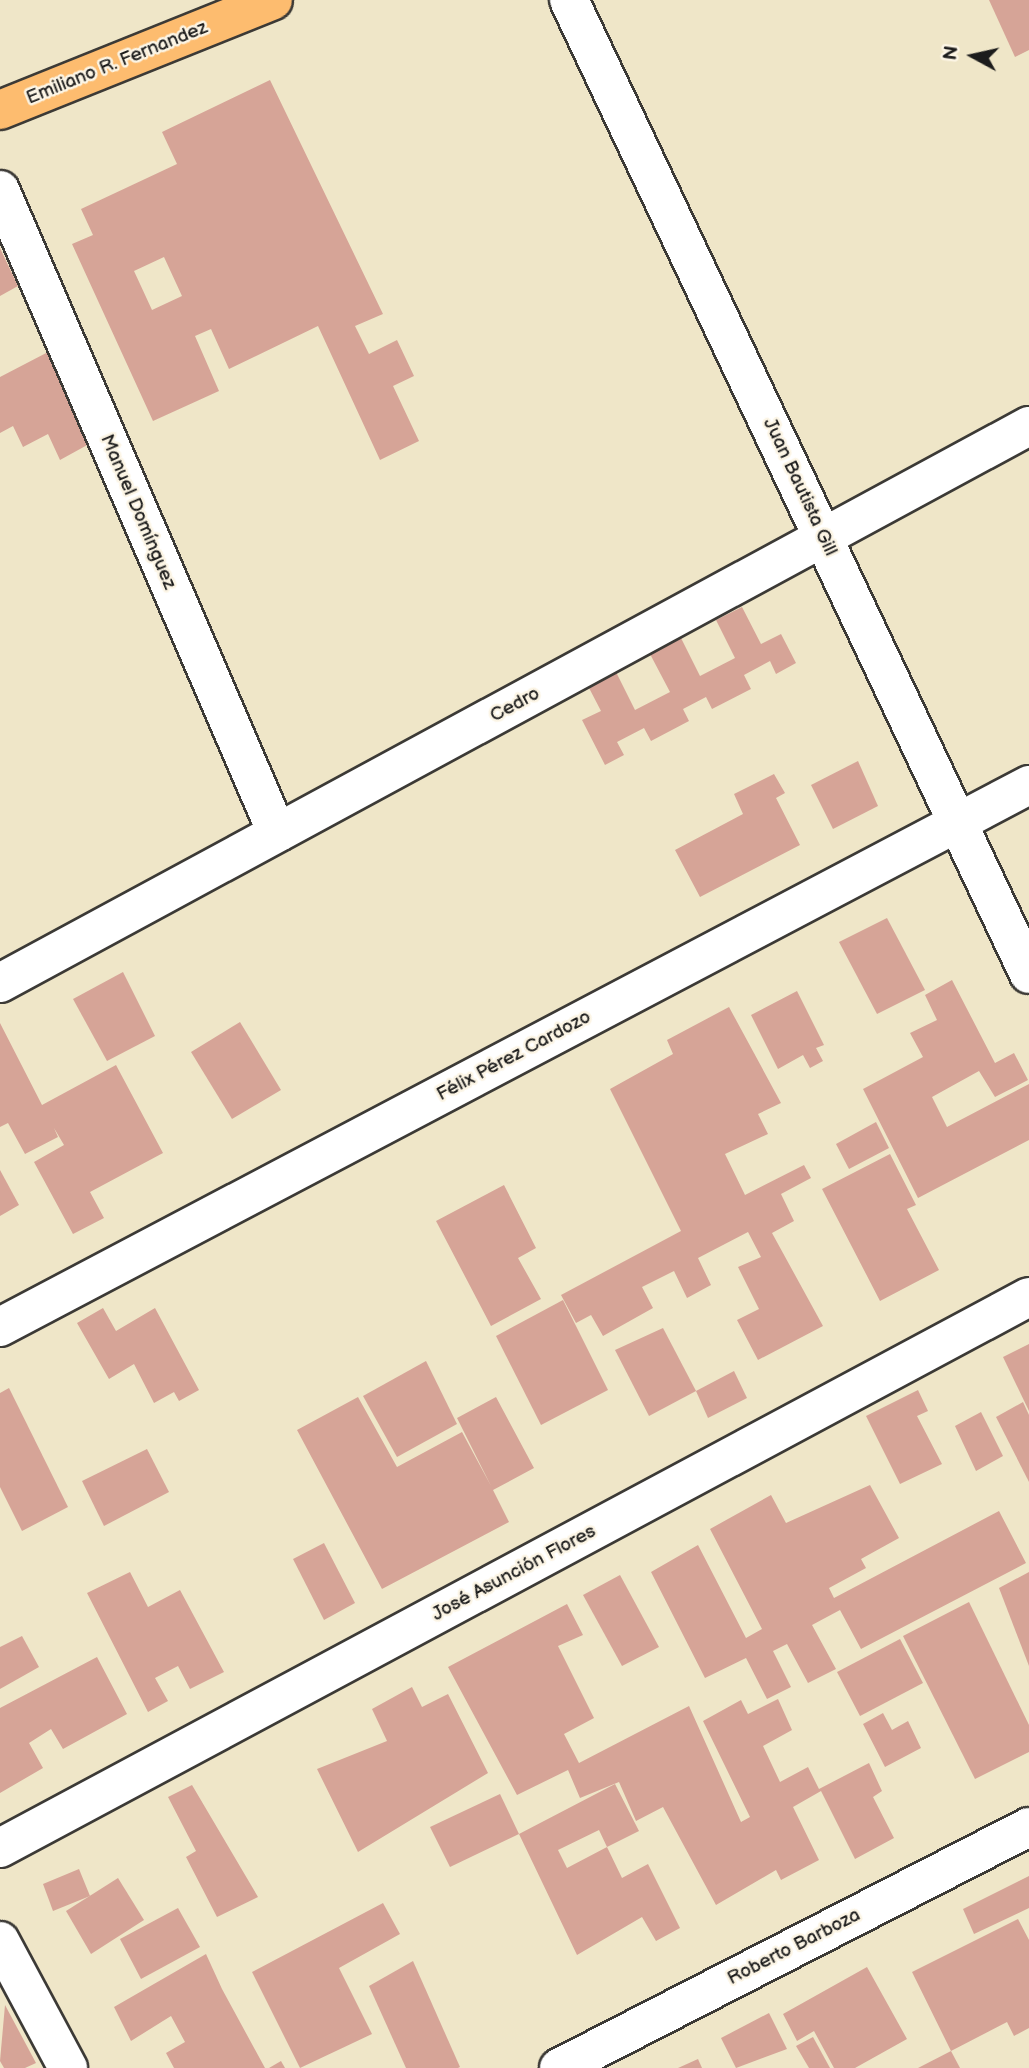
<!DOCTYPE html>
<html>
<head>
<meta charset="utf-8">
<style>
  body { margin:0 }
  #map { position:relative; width:1029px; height:2068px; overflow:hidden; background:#efe6c8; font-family:"Balsamiq Sans",sans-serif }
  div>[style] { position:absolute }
  .building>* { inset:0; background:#d6a497 }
  .roads { filter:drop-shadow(2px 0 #3c3a36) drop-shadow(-2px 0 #3c3a36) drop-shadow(0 2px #3c3a36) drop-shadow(0 -2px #3c3a36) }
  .minor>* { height:38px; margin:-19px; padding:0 19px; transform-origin:19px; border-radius:19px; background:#fff }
  .major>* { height:38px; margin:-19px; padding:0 19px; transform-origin:19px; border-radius:19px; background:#fdbc6f }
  span { translate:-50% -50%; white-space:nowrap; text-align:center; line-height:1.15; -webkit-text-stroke:5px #fcf5e5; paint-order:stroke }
  .street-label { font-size:19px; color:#1c1c1c }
  .north { position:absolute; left:938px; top:21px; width:70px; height:70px; -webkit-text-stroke:5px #fcf5e5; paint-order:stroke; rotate:278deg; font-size:19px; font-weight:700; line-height:28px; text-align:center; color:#1c1c1c }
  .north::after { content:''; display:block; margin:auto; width:24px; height:32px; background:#1c1c1c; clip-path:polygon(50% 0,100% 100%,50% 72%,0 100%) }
</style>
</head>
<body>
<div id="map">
  <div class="building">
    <i style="clip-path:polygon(989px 0,1029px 0,1029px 50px,1015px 57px)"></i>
    <i style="clip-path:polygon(evenodd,270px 80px,383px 314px,355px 326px,369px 354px,397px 340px,414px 376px,393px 386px,419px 441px,380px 460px,318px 326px,229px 369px,211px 329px,195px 336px,219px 391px,153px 421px,72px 244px,93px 235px,81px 209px,177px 164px,162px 132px,270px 80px,164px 257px,182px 296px,152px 310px,134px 271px,164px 257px)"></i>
    <i style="clip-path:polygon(0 248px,18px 286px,0 296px)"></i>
    <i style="clip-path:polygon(50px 351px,100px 438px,60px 460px,48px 434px,23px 447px,13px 426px,0 433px,0 377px)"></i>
    <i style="clip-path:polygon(742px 607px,761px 644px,781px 634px,796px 663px,776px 674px,770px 661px,744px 675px,751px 689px,712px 709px,706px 697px,683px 709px,689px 721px,651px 741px,644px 728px,617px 742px,624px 755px,605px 765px,582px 720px,601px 711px,588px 686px,616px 672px,635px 710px,670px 692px,650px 654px,681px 638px,700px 676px,735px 658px,716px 620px)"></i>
    <i style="clip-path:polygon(858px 761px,878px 806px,833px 829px,811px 785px)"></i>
    <i style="clip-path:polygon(774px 774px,785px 793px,776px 798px,800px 845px,700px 897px,675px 850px,743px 814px,734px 794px)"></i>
    <i style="clip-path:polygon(887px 918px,925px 990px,877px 1014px,839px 942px)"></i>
    <i style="clip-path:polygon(123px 972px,155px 1036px,107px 1061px,73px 999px)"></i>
    <i style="clip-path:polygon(952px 980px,995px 1063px,1014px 1053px,1028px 1080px,995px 1097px,979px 1071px,932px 1097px,947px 1127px,1029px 1084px,1029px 1140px,918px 1198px,863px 1089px,923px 1057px,910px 1033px,937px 1020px,925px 995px)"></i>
    <i style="clip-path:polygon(797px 991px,824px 1045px,816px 1048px,823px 1061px,810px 1068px,803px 1055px,778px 1069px,751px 1015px)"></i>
    <i style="clip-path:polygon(729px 1007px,781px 1103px,758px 1114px,768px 1134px,725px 1154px,745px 1195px,804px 1165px,811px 1178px,781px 1194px,794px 1221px,772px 1233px,823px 1326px,758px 1360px,737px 1320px,759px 1309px,738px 1267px,761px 1257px,748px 1232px,698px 1258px,711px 1285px,687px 1298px,674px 1271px,642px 1287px,653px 1308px,603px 1336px,591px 1315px,576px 1323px,561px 1295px,681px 1231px,610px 1089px,673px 1054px,667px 1040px)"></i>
    <i style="clip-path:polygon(240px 1022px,281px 1090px,232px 1119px,191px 1052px)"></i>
    <i style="clip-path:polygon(0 1023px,42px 1105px,116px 1065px,163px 1153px,90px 1192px,104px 1218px,73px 1234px,34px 1162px,64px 1145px,54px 1128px,58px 1137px,25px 1154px,8px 1123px,0 1127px)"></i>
    <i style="clip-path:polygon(876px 1122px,889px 1148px,849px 1169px,836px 1144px)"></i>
    <i style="clip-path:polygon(890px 1154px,916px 1205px,907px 1209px,939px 1270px,880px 1301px,822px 1189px)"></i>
    <i style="clip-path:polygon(0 1170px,19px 1205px,0 1216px)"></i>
    <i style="clip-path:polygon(504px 1185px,536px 1248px,518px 1258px,541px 1299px,491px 1326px,436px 1221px)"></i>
    <i style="clip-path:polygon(563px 1300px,608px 1390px,541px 1425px,496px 1336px)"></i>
    <i style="clip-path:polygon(103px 1308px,116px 1331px,155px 1308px,199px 1390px,179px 1401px,174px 1392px,154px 1403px,134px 1364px,109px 1379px,77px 1323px)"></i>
    <i style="clip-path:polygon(663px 1328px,696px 1391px,649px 1416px,615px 1350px)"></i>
    <i style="clip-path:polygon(1029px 1344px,1029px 1411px,1003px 1357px)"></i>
    <i style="clip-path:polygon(426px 1361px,457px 1424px,397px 1457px,363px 1396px)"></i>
    <i style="clip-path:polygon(734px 1371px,747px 1398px,708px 1418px,696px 1391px)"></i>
    <i style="clip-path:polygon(9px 1388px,68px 1507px,22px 1531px,0 1487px,0 1393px)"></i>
    <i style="clip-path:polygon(918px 1390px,928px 1411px,917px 1416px,942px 1464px,900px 1484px,866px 1416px)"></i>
    <i style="clip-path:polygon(358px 1397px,397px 1467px,462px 1432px,491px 1486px,457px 1418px,496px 1397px,534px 1468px,493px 1490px,509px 1522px,382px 1589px,297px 1430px)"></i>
    <i style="clip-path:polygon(1023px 1402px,1029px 1415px,1029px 1482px,996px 1417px)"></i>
    <i style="clip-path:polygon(981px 1412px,1003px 1456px,976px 1471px,955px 1426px)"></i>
    <i style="clip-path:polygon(147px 1449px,169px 1492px,104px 1526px,82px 1481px)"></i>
    <i style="clip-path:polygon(870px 1485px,899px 1538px,861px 1559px,866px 1568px,829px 1588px,834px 1598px,999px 1511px,1026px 1563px,861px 1649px,840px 1610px,812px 1625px,836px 1669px,808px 1683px,787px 1644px,773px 1651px,791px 1687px,767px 1699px,746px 1658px,705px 1678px,651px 1572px,698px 1545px,746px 1638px,762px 1629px,710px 1529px,771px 1495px,786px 1523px)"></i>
    <i style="clip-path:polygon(324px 1543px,355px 1603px,324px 1620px,293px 1559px)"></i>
    <i style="clip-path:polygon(130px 1572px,148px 1607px,180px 1590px,224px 1672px,190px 1689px,178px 1666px,155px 1678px,168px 1701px,148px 1712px,87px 1593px)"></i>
    <i style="clip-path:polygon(1029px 1572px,1029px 1666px,999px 1588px)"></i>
    <i style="clip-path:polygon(620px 1575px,659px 1647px,622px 1666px,583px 1595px)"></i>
    <i style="clip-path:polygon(969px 1602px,1029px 1725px,1029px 1752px,975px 1779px,903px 1636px)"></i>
    <i style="clip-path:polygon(567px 1604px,583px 1635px,558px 1646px,594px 1718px,564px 1734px,579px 1763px,689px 1706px,741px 1822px,750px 1817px,703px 1721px,741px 1700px,748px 1714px,778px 1699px,792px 1730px,763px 1746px,780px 1782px,808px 1767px,819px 1789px,869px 1763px,882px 1791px,873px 1797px,894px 1838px,855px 1859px,821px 1791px,793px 1807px,819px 1860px,781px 1880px,776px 1870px,716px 1905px,663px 1807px,636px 1821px,619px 1782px,580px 1798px,568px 1770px,517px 1795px,448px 1667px)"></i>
    <i style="clip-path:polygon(22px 1636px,39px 1667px,0 1689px,0 1647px)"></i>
    <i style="clip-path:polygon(900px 1639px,923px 1683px,860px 1716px,837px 1672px)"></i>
    <i style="clip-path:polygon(97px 1657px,127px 1714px,63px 1749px,51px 1729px,29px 1743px,43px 1768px,0 1793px,0 1708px)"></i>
    <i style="clip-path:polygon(412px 1687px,422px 1707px,448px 1694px,488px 1773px,358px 1852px,317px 1769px,387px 1741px,372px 1709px)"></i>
    <i style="clip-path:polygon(883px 1713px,892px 1730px,908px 1721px,921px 1748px,885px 1767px,863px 1724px)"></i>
    <i style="clip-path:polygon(615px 1784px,639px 1831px,607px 1847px,599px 1830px,558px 1850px,567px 1868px,607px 1847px,622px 1878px,648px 1864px,680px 1928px,656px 1941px,642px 1917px,577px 1955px,519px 1834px)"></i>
    <i style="clip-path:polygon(192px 1785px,258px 1897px,217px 1917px,186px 1857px,196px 1851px,168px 1797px)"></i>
    <i style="clip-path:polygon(500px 1794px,519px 1834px,450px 1867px,430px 1827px)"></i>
    <i style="clip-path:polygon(79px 1869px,90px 1896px,53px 1911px,43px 1884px)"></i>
    <i style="clip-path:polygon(1029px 1876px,1029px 1908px,974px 1934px,963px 1909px)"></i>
    <i style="clip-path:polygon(118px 1878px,144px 1920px,91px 1954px,66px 1911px)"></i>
    <i style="clip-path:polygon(383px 1903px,400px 1934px,339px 1968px,372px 2034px,300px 2068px,252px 1972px)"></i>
    <i style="clip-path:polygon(178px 1908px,200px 1947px,141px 1979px,120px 1939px)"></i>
    <i style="clip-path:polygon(1018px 1919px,1029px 1940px,1029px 2028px,1014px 2036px,1007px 2022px,951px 2051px,912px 1972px)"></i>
    <i style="clip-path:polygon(206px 1954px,222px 1989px,265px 2068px,174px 2068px,166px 2053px,185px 2042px,171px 2016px,131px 2041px,114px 2007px)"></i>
    <i style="clip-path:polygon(413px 1961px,460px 2067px,458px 2068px,406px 2068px,369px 1986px)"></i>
    <i style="clip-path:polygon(867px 1967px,907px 2039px,855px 2068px,834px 2068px,814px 2031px,797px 2041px,783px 2014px)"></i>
    <i style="clip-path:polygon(5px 2005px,36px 2063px,25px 2068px,4px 2068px,0 2061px)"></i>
    <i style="clip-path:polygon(769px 2013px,787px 2049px,736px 2068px,721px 2038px)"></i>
    <i style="clip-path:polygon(813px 2037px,830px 2068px,809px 2068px,796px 2046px)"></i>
    <i style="clip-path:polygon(951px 2051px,960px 2068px,918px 2068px)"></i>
    <i style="clip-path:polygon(698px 2059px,702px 2068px,678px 2068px)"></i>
    <i style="clip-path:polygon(281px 2061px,285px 2068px,269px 2068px)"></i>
  </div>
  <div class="roads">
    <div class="minor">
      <i style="left:569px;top:0;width:1077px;rotate:64.72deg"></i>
      <i style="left:0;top:190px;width:700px;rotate:66.69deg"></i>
      <i style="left:0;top:983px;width:1170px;rotate:-28.43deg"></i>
      <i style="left:0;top:1327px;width:1163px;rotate:-27.78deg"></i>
      <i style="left:0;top:1848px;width:1167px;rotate:-28.17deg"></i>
      <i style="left:0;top:1941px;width:144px;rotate:61.8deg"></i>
      <i style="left:559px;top:2068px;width:528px;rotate:-27.15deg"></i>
    </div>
    <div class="major">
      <i style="left:0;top:110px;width:294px;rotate:-21.9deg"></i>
    </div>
  </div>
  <div class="street-label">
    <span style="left:117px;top:63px;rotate:-22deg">Emiliano R. Fernandez</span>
    <span style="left:800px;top:487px;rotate:65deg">Juan Bautista Gill</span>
    <span style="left:138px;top:512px;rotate:67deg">Manuel Domínguez</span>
    <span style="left:515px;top:705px;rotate:-28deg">Cedro</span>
    <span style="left:514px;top:1056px;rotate:-28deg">Félix Pérez Cardozo</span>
    <span style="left:514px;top:1573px;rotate:-28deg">José Asunción Flores</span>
    <span style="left:794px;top:1947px;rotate:-27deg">Roberto Barboza</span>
  </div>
  <div class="north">N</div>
</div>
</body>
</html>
